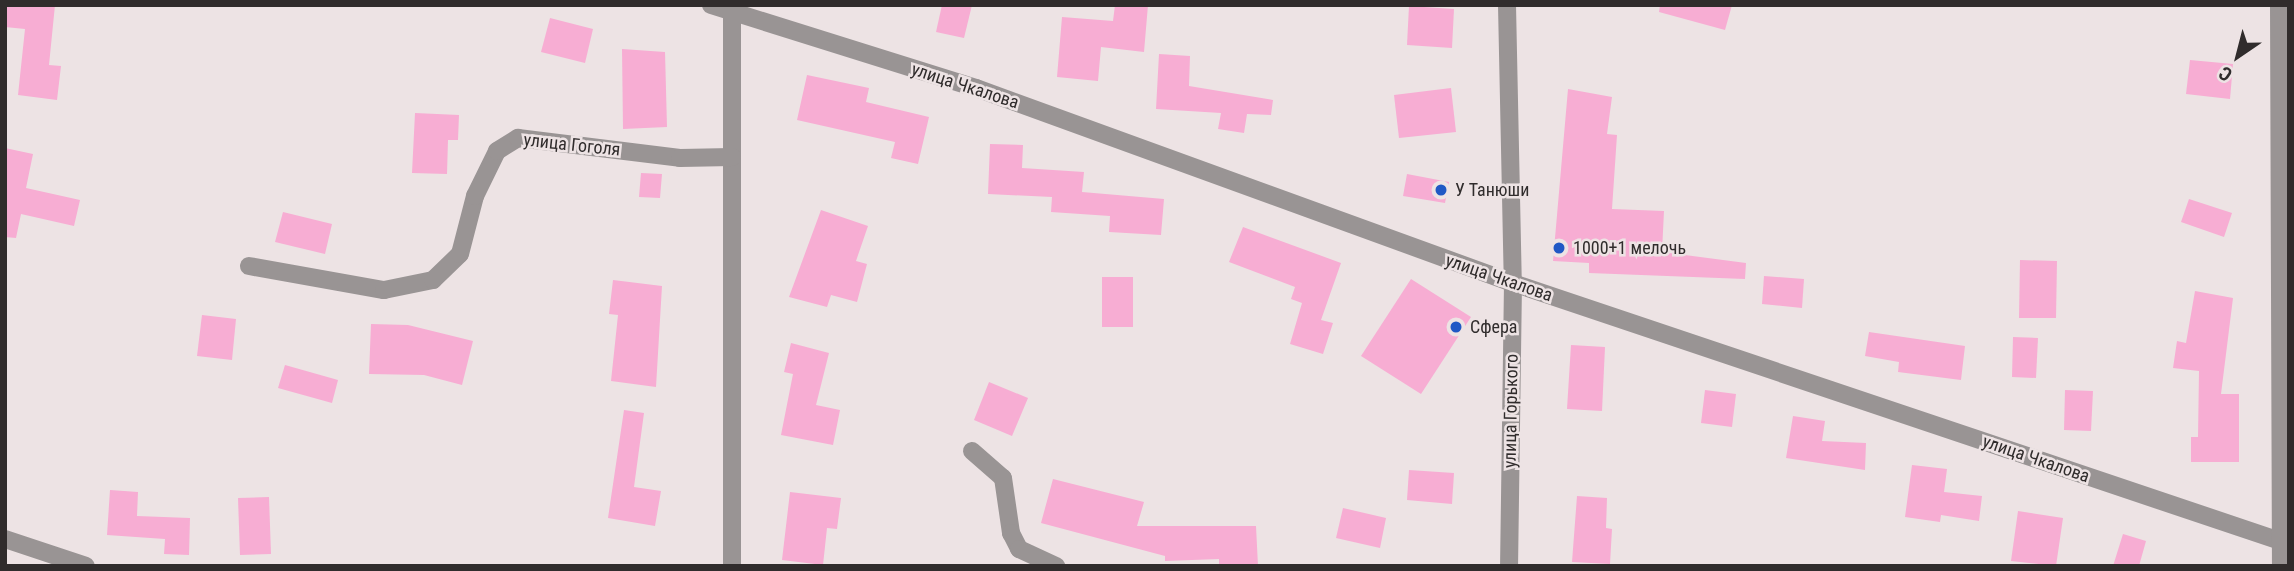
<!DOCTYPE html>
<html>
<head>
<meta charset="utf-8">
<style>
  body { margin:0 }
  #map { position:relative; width:2294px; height:571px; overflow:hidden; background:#ede3e4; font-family:"Roboto Condensed",sans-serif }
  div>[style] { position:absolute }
  .building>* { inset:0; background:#f7add3 }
  .minor>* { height:18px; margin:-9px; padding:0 9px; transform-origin:9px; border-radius:9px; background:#999494 }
  .dots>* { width:19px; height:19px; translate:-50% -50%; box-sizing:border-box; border:4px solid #ede3e4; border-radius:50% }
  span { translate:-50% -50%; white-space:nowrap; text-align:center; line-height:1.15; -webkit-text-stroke:5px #ede3e4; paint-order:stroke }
  .street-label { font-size:18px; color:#302c2c }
  .poi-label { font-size:18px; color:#302c2c }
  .left { translate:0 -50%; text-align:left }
  .frame { position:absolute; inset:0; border:7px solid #302c2c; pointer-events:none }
  .north { position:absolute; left:2203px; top:21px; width:70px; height:70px; -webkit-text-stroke:5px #ede3e4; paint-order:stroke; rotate:215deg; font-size:19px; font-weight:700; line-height:28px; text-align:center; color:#302c2c }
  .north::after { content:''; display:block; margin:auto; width:24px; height:32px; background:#302c2c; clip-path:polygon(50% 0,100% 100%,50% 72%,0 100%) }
</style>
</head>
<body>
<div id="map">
  <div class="building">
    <i style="clip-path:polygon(5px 5px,55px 5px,49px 65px,61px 66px,57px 100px,18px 95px,25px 29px,5px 27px)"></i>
    <i style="clip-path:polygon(942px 5px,972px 5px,964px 38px,936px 32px)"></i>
    <i style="clip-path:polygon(1115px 5px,1148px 5px,1144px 52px,1101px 47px,1098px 81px,1057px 77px,1062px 17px,1113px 21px)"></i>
    <i style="clip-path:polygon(1660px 5px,1732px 5px,1725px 30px,1659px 12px)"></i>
    <i style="clip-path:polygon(1409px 6px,1454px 9px,1452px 48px,1407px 45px)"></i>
    <i style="clip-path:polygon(550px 18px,593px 29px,585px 63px,541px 52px)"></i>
    <i style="clip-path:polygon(622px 49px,665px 52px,667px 127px,623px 129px)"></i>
    <i style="clip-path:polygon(1159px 54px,1190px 56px,1189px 86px,1273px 100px,1271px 115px,1247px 114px,1244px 133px,1218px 129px,1221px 113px,1156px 109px)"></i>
    <i style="clip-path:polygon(2190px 60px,2233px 64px,2230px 99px,2186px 94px)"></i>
    <i style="clip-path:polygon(807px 75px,869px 88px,866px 102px,929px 117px,918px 164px,891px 158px,895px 142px,797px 120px)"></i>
    <i style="clip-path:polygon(1451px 88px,1456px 132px,1399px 138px,1394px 95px)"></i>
    <i style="clip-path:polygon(1568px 89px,1612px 97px,1607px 134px,1617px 135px,1612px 209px,1664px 211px,1662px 252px,1746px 263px,1745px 279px,1589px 273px,1589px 263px,1553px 261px)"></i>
    <i style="clip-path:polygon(415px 113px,459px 115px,458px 140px,448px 140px,447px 174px,412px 173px)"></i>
    <i style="clip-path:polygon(990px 144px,1023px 145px,1022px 168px,1084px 172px,1082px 192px,1164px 199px,1161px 235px,1109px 232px,1110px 216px,1051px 212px,1052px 197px,988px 194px)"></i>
    <i style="clip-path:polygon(5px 148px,33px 154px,26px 188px,80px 200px,74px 226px,21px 214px,16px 238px,5px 237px)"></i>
    <i style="clip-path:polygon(641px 173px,662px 174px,660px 198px,639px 197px)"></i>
    <i style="clip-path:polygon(1407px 174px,1449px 182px,1445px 203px,1403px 196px)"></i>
    <i style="clip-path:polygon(2189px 199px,2232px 213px,2224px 237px,2181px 222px)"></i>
    <i style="clip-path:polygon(821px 210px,868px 226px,856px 261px,867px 264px,857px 302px,831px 295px,827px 307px,789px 297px)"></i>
    <i style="clip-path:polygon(283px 212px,332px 224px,325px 254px,275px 242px)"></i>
    <i style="clip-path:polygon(1243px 227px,1341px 263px,1321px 320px,1333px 323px,1323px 354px,1290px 344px,1302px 303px,1291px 299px,1295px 287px,1229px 262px)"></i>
    <i style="clip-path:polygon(2020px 260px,2057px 261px,2056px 318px,2019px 318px)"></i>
    <i style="clip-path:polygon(1764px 276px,1804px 279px,1802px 308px,1762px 304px)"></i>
    <i style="clip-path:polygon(1102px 277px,1133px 277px,1133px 327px,1102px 327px)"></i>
    <i style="clip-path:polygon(1411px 279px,1471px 317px,1421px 394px,1361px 356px)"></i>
    <i style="clip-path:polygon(613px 280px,662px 286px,656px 387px,611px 381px,618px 315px,609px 314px)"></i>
    <i style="clip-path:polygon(2195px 291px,2233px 298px,2221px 394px,2239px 394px,2239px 462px,2191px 462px,2191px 437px,2198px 437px,2199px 371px,2173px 368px,2177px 341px,2186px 343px)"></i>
    <i style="clip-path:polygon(202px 315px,236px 319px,232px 360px,197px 356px)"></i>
    <i style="clip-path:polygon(371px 324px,408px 325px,473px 341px,462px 385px,424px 375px,369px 374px)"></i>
    <i style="clip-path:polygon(1869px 332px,1965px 346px,1961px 380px,1898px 372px,1899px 362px,1865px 356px)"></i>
    <i style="clip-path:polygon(2013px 337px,2038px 338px,2036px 378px,2012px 377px)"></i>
    <i style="clip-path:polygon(791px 343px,829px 353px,816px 405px,840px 410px,833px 445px,781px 435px,793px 374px,784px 372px)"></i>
    <i style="clip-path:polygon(1571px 345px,1605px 347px,1602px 411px,1567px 409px)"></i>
    <i style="clip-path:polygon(285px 365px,338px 380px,332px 403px,278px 388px)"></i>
    <i style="clip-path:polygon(989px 382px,1028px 398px,1012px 436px,974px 420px)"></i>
    <i style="clip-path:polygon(1705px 390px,1736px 394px,1732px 427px,1701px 423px)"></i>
    <i style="clip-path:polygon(2065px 390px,2093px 391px,2091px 431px,2064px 430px)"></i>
    <i style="clip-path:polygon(624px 410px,644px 413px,634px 487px,661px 491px,655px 526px,608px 518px)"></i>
    <i style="clip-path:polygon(1793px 416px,1825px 421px,1822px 441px,1866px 443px,1865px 470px,1786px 458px)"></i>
    <i style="clip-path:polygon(1912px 465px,1947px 469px,1944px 492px,1982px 496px,1979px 521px,1941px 515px,1940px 522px,1905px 517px)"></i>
    <i style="clip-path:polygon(1409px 470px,1454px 473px,1452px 504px,1407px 500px)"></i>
    <i style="clip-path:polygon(1053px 479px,1144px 502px,1137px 526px,1256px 526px,1258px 566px,1219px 566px,1219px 559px,1165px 561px,1165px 556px,1041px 523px)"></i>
    <i style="clip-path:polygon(110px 490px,138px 492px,137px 516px,190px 518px,189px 555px,164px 554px,165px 539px,107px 535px)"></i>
    <i style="clip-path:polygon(790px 492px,841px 498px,837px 529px,827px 528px,823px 565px,782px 560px)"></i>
    <i style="clip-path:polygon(1577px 496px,1607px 498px,1606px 528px,1612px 529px,1610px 564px,1572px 562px)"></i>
    <i style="clip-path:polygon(269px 497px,271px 554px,240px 555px,238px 498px)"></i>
    <i style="clip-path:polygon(1343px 508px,1386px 518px,1380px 548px,1336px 538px)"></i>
    <i style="clip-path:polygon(2018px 511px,2063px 518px,2056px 566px,2011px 561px)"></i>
    <i style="clip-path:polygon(2123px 534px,2146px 541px,2139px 566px,2113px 566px)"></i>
  </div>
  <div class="minor">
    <i style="left:711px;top:5px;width:278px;rotate:17.4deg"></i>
    <i style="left:976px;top:88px;width:571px;rotate:19.96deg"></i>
    <i style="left:1513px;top:283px;width:819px;rotate:18.59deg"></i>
    <i style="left:732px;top:5px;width:561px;rotate:90deg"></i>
    <i style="left:1507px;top:5px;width:278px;rotate:88.8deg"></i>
    <i style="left:1513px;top:283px;width:283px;rotate:90.8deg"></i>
    <i style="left:2279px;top:5px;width:561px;rotate:89.8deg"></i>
    <i style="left:249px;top:266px;width:137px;rotate:10.1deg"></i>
    <i style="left:384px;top:290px;width:50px;rotate:-11.5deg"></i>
    <i style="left:433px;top:280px;width:37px;rotate:-44deg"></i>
    <i style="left:460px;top:254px;width:60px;rotate:-75.5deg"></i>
    <i style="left:475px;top:196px;width:50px;rotate:-63.9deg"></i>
    <i style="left:497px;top:151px;width:25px;rotate:-32deg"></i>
    <i style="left:518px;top:138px;width:163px;rotate:7deg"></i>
    <i style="left:680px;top:158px;width:52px;rotate:-1.1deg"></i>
    <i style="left:972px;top:451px;width:41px;rotate:41.1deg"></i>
    <i style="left:1003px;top:478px;width:56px;rotate:81.7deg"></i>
    <i style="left:1011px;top:533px;width:18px;rotate:63deg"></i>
    <i style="left:1019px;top:549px;width:41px;rotate:24.7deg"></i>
    <i style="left:5px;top:539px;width:85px;rotate:18.4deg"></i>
  </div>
  <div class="dots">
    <i style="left:1441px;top:190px;background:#2058c5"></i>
    <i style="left:1559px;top:248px;background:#2058c5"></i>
    <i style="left:1456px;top:327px;background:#2058c5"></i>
  </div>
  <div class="street-label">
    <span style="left:965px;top:86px;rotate:18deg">улица Чкалова</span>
    <span style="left:572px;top:145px;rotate:6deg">улица Гоголя</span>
    <span style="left:1499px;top:278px;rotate:19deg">улица Чкалова</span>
    <span style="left:1511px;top:411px;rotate:-89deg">улица Горького</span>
    <span style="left:2036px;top:459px;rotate:19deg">улица Чкалова</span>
  </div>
  <div class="poi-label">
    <span class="left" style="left:1455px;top:190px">У Танюши</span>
    <span class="left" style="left:1573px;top:248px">1000+1 мелочь</span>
    <span class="left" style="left:1470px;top:327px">Сфера</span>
  </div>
  <div class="frame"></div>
  <div class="north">С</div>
</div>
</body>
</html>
